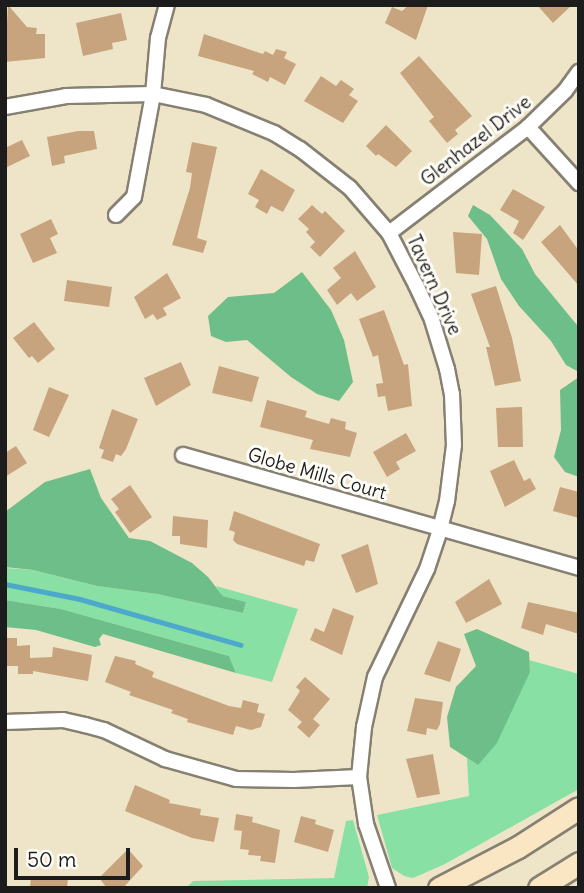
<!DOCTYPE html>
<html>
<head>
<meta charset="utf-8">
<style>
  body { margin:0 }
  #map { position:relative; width:584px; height:893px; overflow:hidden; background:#eee5c8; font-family:Delius,sans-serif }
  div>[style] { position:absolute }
  .green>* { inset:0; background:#88e0a5 }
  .forest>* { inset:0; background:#6ebe8a }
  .stream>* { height:4.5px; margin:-2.25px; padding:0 2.25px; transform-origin:2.25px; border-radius:2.25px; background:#4da9cc }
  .building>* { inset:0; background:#c7a47d }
  .roads { filter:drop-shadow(2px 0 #858072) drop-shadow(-2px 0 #858072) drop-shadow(0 2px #858072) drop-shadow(0 -2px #858072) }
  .minor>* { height:14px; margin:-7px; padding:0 7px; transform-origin:7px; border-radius:7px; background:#fff }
  .secondary>* { height:21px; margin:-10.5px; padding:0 10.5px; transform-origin:10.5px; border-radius:10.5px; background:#fbe6c4 }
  span { translate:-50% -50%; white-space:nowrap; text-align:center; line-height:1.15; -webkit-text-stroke:6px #fdfcf7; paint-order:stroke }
  .street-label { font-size:19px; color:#1c1c1c }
  .frame { position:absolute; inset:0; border:7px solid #1c1c1c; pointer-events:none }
  .scale { position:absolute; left:14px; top:848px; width:116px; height:32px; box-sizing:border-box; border:4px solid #1c1c1c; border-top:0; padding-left:9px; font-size:21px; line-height:24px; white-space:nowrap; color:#1c1c1c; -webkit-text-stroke:5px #fdfcf7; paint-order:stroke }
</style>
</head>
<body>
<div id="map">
  <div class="green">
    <i style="clip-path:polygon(5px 568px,33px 570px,97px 586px,157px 594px,243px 613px,246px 602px,223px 596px,216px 586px,298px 609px,272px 682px,236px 673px,229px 656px,61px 609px,5px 600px)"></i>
    <i style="clip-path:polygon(529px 660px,579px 674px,579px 789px,445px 864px,413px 878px,404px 876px,392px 868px,377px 815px,469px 796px,467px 758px,478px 765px,530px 672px)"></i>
    <i style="clip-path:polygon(353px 820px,369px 877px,367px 888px,186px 888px,193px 881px,334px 878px,346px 821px)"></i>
  </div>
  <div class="forest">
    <i style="clip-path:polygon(473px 205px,490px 215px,522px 249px,535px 274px,577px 325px,577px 371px,566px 365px,551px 341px,519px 306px,501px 279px,487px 239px,468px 216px)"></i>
    <i style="clip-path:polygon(302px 272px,331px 310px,344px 340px,353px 382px,339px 401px,317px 394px,291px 377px,247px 340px,226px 342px,211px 336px,208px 316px,228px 297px,274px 293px)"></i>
    <i style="clip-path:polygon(579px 377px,579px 477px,565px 472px,554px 457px,561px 430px,560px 390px)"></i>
    <i style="clip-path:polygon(90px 469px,101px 498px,129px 538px,150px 541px,192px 563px,208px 577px,223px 596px,246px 602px,243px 613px,157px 594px,97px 586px,33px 570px,5px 567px,5px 512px,45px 482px)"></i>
    <i style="clip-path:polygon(5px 600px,61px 609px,229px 656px,236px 673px,103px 634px,99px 639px,101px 645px,95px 647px,36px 630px,5px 627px)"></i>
    <i style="clip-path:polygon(477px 629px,529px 652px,530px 672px,497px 743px,478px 765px,450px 747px,447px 717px,456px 687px,476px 666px,464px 634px)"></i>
  </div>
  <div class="stream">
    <i style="left:5px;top:584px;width:76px;rotate:11.3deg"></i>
    <i style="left:80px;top:599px;width:167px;rotate:15.9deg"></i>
  </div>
  <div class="building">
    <i style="clip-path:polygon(8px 5px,27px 27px,37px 28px,36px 34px,45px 34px,45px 58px,5px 62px)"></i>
    <i style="clip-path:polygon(409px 5px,428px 5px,416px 40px,385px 23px,392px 7px,402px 11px)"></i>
    <i style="clip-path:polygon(537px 5px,572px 5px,553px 23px)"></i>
    <i style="clip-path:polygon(121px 13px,127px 40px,112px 43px,113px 49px,83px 56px,76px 23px)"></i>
    <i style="clip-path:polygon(204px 34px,263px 54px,265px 51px,273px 55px,276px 49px,287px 52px,284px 58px,296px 64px,285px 85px,270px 77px,268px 82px,252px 74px,254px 71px,198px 56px)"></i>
    <i style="clip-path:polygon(419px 56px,472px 116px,455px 130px,458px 134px,447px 143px,429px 121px,434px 117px,400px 73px)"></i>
    <i style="clip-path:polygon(321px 76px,336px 86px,341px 80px,354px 89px,349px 95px,358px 101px,343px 123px,304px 101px)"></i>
    <i style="clip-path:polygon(386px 125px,412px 151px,396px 167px,378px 154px,376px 156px,366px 146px)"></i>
    <i style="clip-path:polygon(78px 131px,94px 131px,97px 149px,64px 156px,65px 163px,52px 166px,47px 137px)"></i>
    <i style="clip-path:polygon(22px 140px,30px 156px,5px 168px,5px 148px)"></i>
    <i style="clip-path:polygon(192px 142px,217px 147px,197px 238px,207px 241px,203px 253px,172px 245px,190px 188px,192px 173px,186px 172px)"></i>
    <i style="clip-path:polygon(261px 169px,295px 190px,283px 212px,271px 206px,267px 214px,255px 207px,259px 200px,248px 194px)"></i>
    <i style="clip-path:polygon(513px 189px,545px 207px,523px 240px,513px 233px,519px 221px,500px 210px)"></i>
    <i style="clip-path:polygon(312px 205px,322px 214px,325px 211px,345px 231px,320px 257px,310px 247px,315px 242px,306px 232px,309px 229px,298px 219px)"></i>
    <i style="clip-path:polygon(51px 219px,58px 234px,50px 238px,57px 253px,33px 263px,20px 234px)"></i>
    <i style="clip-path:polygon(560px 225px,579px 251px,579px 286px,541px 242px)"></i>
    <i style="clip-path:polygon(453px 232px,482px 234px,479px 275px,456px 273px)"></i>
    <i style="clip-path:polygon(355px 251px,376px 287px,357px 301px,351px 293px,337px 305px,327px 290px,341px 278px,333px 268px)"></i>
    <i style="clip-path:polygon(167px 273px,181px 298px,163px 308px,167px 315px,157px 320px,153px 314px,145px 319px,134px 297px)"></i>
    <i style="clip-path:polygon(67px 280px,112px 287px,109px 307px,64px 301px)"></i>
    <i style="clip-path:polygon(496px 286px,512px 338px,521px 381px,495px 386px,486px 347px,490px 347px,471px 294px)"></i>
    <i style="clip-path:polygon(384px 310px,404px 365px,408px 364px,412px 406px,388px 411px,385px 396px,378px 397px,376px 384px,383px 383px,378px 355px,373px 357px,359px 319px)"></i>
    <i style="clip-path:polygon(34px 322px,55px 349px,38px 363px,32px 356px,29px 358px,13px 338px)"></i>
    <i style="clip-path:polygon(181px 362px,191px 385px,156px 406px,144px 378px)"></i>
    <i style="clip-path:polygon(219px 366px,259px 377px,252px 402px,212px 393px)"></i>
    <i style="clip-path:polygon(49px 387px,69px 395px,49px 437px,33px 430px)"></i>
    <i style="clip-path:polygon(267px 400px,307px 411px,305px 417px,329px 424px,331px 418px,346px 422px,345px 429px,357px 433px,350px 457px,310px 449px,313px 440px,260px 427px)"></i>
    <i style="clip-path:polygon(522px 407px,523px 447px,498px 447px,496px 408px)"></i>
    <i style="clip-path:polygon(112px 409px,138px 419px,126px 449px,121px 456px,116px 454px,113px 462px,101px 458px,104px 450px,99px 448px)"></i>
    <i style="clip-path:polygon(406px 433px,416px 451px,396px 462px,400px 469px,387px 477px,373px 452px)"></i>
    <i style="clip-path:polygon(16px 446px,27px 463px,5px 477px,5px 453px)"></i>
    <i style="clip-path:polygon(514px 460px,524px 481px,530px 478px,536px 489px,505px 507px,490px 471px)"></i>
    <i style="clip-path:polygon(130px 485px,152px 517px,130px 533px,115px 512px,119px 509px,111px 499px)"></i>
    <i style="clip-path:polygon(560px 487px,579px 492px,579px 518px,553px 511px)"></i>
    <i style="clip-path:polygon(234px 511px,320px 544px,314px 562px,306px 560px,304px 566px,237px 544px,233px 540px,235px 532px,229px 530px)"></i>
    <i style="clip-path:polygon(173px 516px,208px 520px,207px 548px,180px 544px,180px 536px,172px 536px)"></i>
    <i style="clip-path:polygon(368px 544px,378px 584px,356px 593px,341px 555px)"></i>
    <i style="clip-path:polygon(489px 579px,502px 604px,466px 623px,455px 602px)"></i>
    <i style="clip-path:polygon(528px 602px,579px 613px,579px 634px,546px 624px,543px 635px,521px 628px)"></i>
    <i style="clip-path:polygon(333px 608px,354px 616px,342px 655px,310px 640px,315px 628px,324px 632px)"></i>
    <i style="clip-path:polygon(5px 638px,17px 638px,17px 646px,30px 645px,30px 658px,52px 657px,53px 647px,92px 655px,88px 681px,33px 671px,33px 674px,18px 674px,18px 666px,5px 666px)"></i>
    <i style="clip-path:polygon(438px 641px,461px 649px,450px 682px,424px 674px)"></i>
    <i style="clip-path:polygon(115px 656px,136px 661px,135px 664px,154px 672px,152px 677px,229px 706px,241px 708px,243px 700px,259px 704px,257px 712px,265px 714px,261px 727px,251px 730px,236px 726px,233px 735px,187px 722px,188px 719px,171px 713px,173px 710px,129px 695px,131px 692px,105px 682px)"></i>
    <i style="clip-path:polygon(305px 677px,330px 699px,313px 719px,320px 725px,309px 738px,297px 727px,302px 722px,288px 710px,300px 691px,296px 687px)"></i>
    <i style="clip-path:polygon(415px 698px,443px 702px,440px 724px,437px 730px,427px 728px,426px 735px,407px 731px)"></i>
    <i style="clip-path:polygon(433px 754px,440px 794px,417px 798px,406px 759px)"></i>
    <i style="clip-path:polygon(135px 785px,170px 800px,169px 803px,201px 809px,200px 815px,219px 818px,214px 842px,192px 838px,125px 811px)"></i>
    <i style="clip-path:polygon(236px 814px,253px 817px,252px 822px,280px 830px,275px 863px,260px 861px,261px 856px,248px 855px,249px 850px,240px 849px,242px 831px,234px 830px)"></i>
    <i style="clip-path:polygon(301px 816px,316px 820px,315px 824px,334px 830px,328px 852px,294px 842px)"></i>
    <i style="clip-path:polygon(128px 849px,143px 866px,123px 888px,107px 888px,99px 878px)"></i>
    <i style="clip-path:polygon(31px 876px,68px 878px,67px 888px,30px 888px)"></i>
  </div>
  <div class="roads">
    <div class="minor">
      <i style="left:5px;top:107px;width:62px;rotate:-10.2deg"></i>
      <i style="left:66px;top:96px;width:87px;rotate:-1.3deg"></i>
      <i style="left:153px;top:94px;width:54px;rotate:11.7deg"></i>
      <i style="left:206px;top:105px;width:74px;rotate:22.4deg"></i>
      <i style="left:274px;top:133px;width:31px;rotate:32deg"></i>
      <i style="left:300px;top:149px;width:63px;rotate:38deg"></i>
      <i style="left:350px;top:188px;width:60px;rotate:49.1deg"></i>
      <i style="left:389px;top:233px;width:59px;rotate:62.6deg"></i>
      <i style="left:416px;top:285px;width:38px;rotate:65deg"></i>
      <i style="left:432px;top:320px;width:51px;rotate:73deg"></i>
      <i style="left:447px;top:369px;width:25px;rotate:79deg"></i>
      <i style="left:452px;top:394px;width:51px;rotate:87.8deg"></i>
      <i style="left:454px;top:445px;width:56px;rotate:97.1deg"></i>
      <i style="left:447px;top:501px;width:30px;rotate:104deg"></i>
      <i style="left:440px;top:530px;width:41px;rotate:108.4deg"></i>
      <i style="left:427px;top:569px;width:120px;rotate:115.7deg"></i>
      <i style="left:375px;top:677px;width:51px;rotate:102.4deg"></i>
      <i style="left:364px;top:727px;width:50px;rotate:95.7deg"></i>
      <i style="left:359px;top:777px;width:48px;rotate:81.5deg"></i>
      <i style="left:366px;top:824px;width:68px;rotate:71deg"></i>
      <i style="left:528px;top:127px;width:76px;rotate:47.7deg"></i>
      <i style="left:116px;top:215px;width:25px;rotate:-45deg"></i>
      <i style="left:134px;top:197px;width:105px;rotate:-79.5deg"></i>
      <i style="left:153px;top:94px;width:56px;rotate:-84.9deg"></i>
      <i style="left:158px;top:38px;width:34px;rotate:-75deg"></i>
      <i style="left:389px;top:233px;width:175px;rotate:-37.3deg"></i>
      <i style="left:528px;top:127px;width:52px;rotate:-44.2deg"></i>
      <i style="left:565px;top:91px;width:24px;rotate:-54deg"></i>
      <i style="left:183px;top:455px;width:412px;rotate:15.9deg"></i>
      <i style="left:5px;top:722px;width:58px;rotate:-2deg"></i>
      <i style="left:63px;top:720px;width:23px;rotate:13deg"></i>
      <i style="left:85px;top:725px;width:20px;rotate:15deg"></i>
      <i style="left:104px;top:730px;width:68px;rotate:25.4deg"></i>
      <i style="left:165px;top:759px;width:74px;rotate:15.7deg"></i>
      <i style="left:236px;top:779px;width:58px;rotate:1deg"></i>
      <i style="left:294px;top:780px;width:65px;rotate:-2.6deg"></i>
    </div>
    <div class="secondary">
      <i style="left:439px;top:888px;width:89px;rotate:-27.4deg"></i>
      <i style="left:518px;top:847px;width:72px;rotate:-32.6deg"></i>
      <i style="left:539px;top:888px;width:47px;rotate:-32deg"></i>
    </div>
  </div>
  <div class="street-label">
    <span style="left:476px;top:141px;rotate:-38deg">Glenhazel Drive</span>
    <span style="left:434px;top:285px;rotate:66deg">Tavern Drive</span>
    <span style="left:317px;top:474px;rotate:16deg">Globe Mills Court</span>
  </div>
  <div class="frame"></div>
  <div class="scale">50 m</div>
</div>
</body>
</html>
